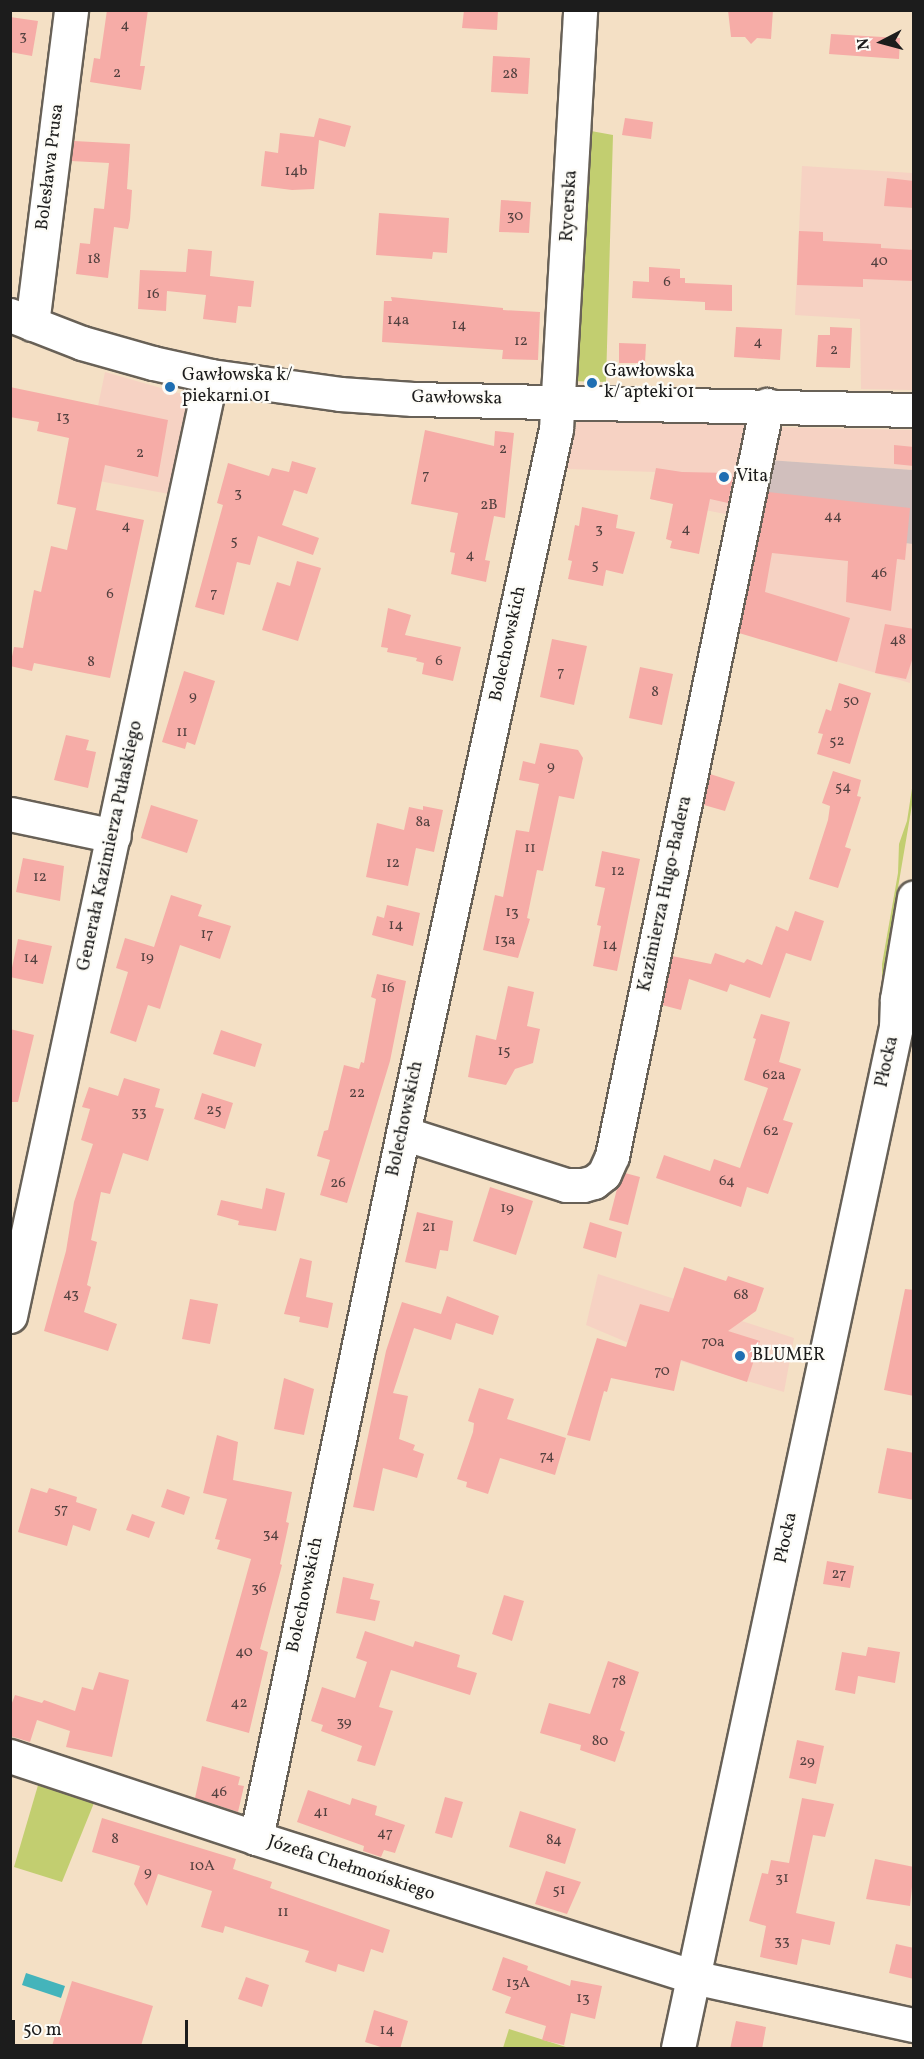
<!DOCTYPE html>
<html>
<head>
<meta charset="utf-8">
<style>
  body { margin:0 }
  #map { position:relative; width:924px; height:2059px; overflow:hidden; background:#f4e0c5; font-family:Vollkorn,serif }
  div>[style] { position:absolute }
  .built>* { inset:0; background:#f6d2c3 }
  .industrial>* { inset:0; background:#d1bfbd }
  .green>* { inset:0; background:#c2ce70 }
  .water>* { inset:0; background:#44b4bb }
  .building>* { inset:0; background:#f6aca7 }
  .roads { filter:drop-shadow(2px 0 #686157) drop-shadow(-2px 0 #686157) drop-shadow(0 2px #686157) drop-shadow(0 -2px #686157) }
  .minor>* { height:33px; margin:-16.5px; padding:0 16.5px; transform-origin:16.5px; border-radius:16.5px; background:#fff }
  .dots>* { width:16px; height:16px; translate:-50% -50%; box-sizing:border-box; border:3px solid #fdfcf7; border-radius:50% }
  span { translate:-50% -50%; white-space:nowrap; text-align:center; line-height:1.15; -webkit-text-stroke:4.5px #fdfcf7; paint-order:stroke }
  .number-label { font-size:15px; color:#52403f }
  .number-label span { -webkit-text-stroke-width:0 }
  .street-label { font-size:18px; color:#1c1c1c }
  .poi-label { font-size:18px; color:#1c1c1c }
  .left { translate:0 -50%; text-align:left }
  .frame { position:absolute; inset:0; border:12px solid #1c1c1c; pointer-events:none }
  .north { position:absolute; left:852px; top:12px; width:60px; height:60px; -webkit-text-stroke:4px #fdfcf7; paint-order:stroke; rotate:264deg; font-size:16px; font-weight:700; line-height:24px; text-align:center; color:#1c1c1c }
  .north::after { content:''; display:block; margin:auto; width:21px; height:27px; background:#1c1c1c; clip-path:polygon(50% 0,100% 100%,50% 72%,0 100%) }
  .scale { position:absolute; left:12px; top:2020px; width:176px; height:27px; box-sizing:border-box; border:3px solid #1c1c1c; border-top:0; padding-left:8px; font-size:18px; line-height:21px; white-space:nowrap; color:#1c1c1c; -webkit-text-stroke:4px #fdfcf7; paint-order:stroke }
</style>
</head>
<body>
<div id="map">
  <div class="built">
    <i style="clip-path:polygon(802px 166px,913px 173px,913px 390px,861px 389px,860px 319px,795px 315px)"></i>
    <i style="clip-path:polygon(105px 372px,189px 396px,169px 494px,83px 478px)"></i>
    <i style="clip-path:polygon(577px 421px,754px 425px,735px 516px,650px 499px,655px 472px,567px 469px)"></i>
    <i style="clip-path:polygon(775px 427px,913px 430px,913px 470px,768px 460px)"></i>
    <i style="clip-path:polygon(756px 526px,913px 544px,914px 654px,910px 683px,734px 631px)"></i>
    <i style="clip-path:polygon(598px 1274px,794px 1338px,784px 1392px,650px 1352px,586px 1325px)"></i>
  </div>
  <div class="industrial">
    <i style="clip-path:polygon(768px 460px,913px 470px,913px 544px,756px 526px)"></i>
  </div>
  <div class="green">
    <i style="clip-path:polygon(582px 121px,591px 122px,591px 131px,613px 135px,606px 382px,569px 381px)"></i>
    <i style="clip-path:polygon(913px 782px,913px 799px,882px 982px,882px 964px,898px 873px,899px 844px,907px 821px)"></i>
    <i style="clip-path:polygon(41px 1775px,98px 1793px,62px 1882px,14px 1867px)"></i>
    <i style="clip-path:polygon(509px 2029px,569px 2048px,503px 2048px)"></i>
  </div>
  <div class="water">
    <i style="clip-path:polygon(26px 1973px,65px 1986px,61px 1998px,22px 1985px)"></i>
  </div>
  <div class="building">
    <i style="clip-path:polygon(107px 10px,148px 10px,140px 66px,145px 66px,141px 90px,90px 82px,94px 58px,100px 59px)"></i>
    <i style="clip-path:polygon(464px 10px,498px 10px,497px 30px,462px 28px)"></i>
    <i style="clip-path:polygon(728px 10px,773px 10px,771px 39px,757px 38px,751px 44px,745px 37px,731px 37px)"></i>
    <i style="clip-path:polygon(10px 17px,38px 21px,32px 56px,10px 52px)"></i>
    <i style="clip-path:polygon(831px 34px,900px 38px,899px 59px,829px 54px)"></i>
    <i style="clip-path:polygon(493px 56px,530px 58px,528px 94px,491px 92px)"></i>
    <i style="clip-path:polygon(319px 118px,351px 126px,345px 147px,319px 140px,314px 189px,292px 190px,261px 186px,265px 151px,278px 153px,280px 133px,314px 137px)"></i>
    <i style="clip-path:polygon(625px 118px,653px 122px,651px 139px,622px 135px)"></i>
    <i style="clip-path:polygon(74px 141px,130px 144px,127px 189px,132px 190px,130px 220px,128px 229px,114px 227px,108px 278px,76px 274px,80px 243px,90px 244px,94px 208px,104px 209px,109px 163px,71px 161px)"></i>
    <i style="clip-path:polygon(887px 178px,914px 181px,914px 208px,884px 206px)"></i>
    <i style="clip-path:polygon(501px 200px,531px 202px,529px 233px,499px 232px)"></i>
    <i style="clip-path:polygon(379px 213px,449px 218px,447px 253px,433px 252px,432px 259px,376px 255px)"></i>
    <i style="clip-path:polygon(799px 231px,823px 232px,823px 241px,881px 244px,881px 248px,914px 250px,914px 281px,863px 279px,863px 287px,797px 285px)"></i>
    <i style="clip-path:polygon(188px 249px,212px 251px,210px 276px,254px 281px,251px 307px,238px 306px,236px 323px,203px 319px,206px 295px,167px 291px,166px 311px,138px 309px,140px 270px,186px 272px)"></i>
    <i style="clip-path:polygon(649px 267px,680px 269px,680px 278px,685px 278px,685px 283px,732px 285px,732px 311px,705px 310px,705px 302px,632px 298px,633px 281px,649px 282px)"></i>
    <i style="clip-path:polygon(391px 297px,503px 308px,503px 310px,540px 312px,538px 360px,502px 359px,503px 350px,382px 342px,384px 301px,392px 301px)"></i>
    <i style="clip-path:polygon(736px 327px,782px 329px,780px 360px,734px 357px)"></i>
    <i style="clip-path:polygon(830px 327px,852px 328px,850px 368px,816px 367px,818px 335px,830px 335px)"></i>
    <i style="clip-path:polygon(619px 343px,646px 344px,645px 363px,619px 363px)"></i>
    <i style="clip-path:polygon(10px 387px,168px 420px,158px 477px,105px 465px,96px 510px,144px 520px,110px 678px,34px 663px,32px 671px,10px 666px,14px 647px,23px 648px,34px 590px,41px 592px,51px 546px,67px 550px,76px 508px,57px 504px,69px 438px,37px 431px,39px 422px,10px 417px)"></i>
    <i style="clip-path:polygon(425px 430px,494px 446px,495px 431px,514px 433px,505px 518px,494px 516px,485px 560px,490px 561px,486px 582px,451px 574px,455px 553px,450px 552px,458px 513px,411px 504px)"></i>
    <i style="clip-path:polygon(894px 445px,914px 447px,914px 466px,894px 464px)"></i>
    <i style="clip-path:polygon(292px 461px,316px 468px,307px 494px,294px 490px,282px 525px,319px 538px,313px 555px,258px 536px,250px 565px,237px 562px,224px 615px,195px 607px,223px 505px,217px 503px,228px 463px,269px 476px,272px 468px,289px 472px)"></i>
    <i style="clip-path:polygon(656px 468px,682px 472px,730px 473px,733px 477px,728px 503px,710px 499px,699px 554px,670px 548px,672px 541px,666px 539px,673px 504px,650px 499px)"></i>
    <i style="clip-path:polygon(768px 492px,910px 508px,905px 560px,897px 559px,891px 611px,846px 602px,848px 561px,772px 553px,765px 592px,850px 618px,837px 662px,739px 633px)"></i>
    <i style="clip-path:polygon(582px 507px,618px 515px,616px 528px,635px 532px,623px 574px,606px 570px,603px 586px,568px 579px,572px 561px,568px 560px,572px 541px,575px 525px,579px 526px)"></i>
    <i style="clip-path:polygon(297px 561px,321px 568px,298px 641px,262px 630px,277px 582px,290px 586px)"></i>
    <i style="clip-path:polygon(388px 608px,411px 615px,405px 635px,461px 647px,453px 681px,422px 674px,424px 663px,416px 661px,417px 658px,387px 652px,388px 648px,381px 647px)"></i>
    <i style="clip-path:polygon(885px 624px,914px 629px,914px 654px,906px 679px,875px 673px)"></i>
    <i style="clip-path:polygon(552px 639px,587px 646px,574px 705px,540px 697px)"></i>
    <i style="clip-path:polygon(640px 667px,673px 674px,662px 725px,629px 718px)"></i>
    <i style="clip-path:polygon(184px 671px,215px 681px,195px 745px,187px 742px,185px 749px,162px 742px)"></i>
    <i style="clip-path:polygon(839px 683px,871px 693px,850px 764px,817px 754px,823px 734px,818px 733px,826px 709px,831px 711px)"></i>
    <i style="clip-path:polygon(66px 735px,89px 740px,86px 750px,96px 752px,88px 788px,54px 780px)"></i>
    <i style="clip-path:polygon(540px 743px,578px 750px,583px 758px,574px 799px,559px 796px,543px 871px,537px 870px,527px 918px,530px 919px,518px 958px,483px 950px,495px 895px,503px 897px,516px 830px,529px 832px,539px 784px,519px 780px,523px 761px,535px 764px)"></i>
    <i style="clip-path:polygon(833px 771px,861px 780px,857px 796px,861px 797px,845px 847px,851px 849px,838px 888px,809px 879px,828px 820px,830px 806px,822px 803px)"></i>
    <i style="clip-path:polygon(710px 774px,735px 782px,725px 811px,704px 805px)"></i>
    <i style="clip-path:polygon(151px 805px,198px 820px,187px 853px,141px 838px)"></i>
    <i style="clip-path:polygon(423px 806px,443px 810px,434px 852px,416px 848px,408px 886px,366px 877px,377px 823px,404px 830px,409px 807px,423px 810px)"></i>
    <i style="clip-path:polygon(602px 851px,640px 859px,617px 971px,593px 966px,601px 926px,597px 925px,605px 888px,595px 886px)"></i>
    <i style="clip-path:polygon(23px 858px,64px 866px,60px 901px,16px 892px)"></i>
    <i style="clip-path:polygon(171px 895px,202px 905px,198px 916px,231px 926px,220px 959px,180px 945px,160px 1009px,148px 1005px,136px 1042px,110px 1033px,128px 972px,116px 968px,125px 938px,154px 947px)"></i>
    <i style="clip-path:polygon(387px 905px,420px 913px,413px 946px,372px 935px,377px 916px,384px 918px)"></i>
    <i style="clip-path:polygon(795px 911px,824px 921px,811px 961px,786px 953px,770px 998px,730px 984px,727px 992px,689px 979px,681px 1010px,662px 1005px,672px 956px,711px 964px,715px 953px,744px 963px,747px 959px,762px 965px,776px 926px,788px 931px)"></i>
    <i style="clip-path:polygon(18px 939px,52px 946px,43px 984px,10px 977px)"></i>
    <i style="clip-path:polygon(377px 974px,406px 981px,390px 1061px,347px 1203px,320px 1195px,330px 1160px,317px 1156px,324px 1131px,328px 1130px,344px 1065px,359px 1069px,361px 1062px,364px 1063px,376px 999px,371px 997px)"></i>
    <i style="clip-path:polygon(508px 986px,534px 992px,527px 1026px,540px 1029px,533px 1063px,515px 1069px,506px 1085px,468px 1077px,476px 1035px,496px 1040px)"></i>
    <i style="clip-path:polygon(761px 1014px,790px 1022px,779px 1062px,801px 1069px,783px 1120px,793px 1123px,768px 1194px,747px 1187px,741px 1207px,656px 1178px,664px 1155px,710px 1171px,714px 1159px,740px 1168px,768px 1088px,744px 1080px,756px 1039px,753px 1038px)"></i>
    <i style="clip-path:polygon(10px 1029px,34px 1035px,18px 1102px,10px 1102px)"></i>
    <i style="clip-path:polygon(221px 1030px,262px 1044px,255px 1067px,213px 1054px)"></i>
    <i style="clip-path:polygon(124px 1078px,160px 1089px,155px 1107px,164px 1109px,148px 1161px,123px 1153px,110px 1194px,101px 1192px,91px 1240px,97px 1242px,87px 1285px,91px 1287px,84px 1312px,117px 1324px,108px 1351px,44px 1331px,66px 1251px,74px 1202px,93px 1144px,81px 1140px,90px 1109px,82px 1107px,89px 1087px,118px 1096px)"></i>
    <i style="clip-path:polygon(202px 1093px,233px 1103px,225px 1129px,194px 1119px)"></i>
    <i style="clip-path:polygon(625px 1173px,640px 1177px,628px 1225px,609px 1220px,618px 1185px)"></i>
    <i style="clip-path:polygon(490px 1187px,533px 1201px,516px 1255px,473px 1241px)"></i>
    <i style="clip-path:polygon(266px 1188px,285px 1193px,276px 1231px,238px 1225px,239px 1221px,217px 1215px,221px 1200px,262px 1209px)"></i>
    <i style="clip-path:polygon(417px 1212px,453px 1221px,448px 1251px,440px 1250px,436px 1269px,405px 1262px)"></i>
    <i style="clip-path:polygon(590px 1222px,622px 1232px,616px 1258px,583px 1248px)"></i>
    <i style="clip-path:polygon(300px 1258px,312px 1261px,306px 1297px,333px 1303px,328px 1328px,299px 1322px,300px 1317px,284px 1314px)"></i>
    <i style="clip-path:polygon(684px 1267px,726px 1281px,728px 1276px,764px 1288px,756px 1311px,728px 1331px,760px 1341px,747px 1382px,681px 1360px,674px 1391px,611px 1378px,607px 1392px,604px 1391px,590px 1441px,567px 1435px,597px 1338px,626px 1347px,640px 1304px,669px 1312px)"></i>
    <i style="clip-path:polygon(905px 1289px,914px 1290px,914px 1396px,884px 1390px)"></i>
    <i style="clip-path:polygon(447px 1296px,499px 1316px,493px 1335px,456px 1323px,451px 1340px,414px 1328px,393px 1393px,408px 1396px,399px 1439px,415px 1445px,413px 1450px,424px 1454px,417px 1478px,383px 1468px,374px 1511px,353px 1507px,386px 1351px,402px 1302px,441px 1314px)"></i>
    <i style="clip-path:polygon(190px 1299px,218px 1304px,210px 1344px,182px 1339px)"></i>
    <i style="clip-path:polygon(284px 1378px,314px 1389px,304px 1435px,274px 1429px)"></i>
    <i style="clip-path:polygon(479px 1388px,514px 1399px,507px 1419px,566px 1438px,555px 1475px,500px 1458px,488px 1494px,466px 1487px,467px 1482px,457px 1479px,473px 1432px,474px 1423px,468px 1421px)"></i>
    <i style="clip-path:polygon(217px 1435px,238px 1442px,233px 1480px,292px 1492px,286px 1522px,289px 1523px,280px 1564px,282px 1565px,260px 1649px,268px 1652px,249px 1733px,206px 1721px,251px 1559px,217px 1549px,220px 1540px,215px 1539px,227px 1499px,203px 1493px)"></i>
    <i style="clip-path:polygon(887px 1448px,914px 1453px,914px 1500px,878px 1493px)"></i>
    <i style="clip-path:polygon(31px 1488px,47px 1493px,49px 1488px,77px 1497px,76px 1502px,97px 1509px,90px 1531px,73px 1525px,67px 1546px,18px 1532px)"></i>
    <i style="clip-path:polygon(167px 1489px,190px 1497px,184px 1515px,161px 1507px)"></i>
    <i style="clip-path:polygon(132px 1514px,155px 1522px,149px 1538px,126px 1530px)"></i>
    <i style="clip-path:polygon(827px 1561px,854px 1566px,850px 1588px,823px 1584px)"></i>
    <i style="clip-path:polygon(343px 1577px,374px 1584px,370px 1599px,380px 1601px,375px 1621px,336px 1613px)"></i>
    <i style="clip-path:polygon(504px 1595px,524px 1601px,512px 1641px,492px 1634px)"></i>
    <i style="clip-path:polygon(365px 1631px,413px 1647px,415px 1641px,460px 1655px,457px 1667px,477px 1673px,470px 1695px,391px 1670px,379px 1707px,393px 1711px,375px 1766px,357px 1761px,362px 1746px,321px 1731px,323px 1725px,311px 1721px,322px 1687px,355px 1698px,367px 1662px,356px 1658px)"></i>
    <i style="clip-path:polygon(868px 1647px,900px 1652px,895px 1683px,858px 1676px,855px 1694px,835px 1690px,842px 1652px,866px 1656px)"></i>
    <i style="clip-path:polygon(608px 1661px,639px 1672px,620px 1730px,625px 1732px,615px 1762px,580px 1750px,581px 1745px,540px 1733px,549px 1703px,590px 1714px)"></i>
    <i style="clip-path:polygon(99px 1672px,129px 1680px,112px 1757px,66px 1747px,70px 1731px,37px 1720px,30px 1742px,10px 1736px,10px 1708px,15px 1695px,42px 1703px,44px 1700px,75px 1711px,82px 1687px,93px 1690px)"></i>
    <i style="clip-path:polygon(797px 1740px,824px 1746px,816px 1784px,789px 1778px)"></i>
    <i style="clip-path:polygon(202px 1766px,240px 1777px,238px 1785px,244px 1786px,238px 1812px,195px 1798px)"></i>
    <i style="clip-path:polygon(308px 1790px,350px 1805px,352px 1798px,377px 1806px,375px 1815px,405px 1825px,395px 1853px,384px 1850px,381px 1857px,363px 1851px,364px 1846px,297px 1822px)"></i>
    <i style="clip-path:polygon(445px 1797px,463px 1802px,452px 1838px,435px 1833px)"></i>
    <i style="clip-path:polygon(802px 1798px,834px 1804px,825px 1837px,813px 1835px,796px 1913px,835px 1922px,830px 1945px,802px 1939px,797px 1965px,760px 1957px,766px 1926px,749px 1921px,762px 1873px,768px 1874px,771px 1860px,789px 1863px)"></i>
    <i style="clip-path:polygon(520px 1811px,576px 1829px,565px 1864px,509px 1847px)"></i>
    <i style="clip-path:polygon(102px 1818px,236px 1859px,233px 1869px,272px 1882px,270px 1888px,390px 1930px,383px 1953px,371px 1949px,364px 1972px,338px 1964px,336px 1972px,305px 1962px,309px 1951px,225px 1926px,223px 1933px,201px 1927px,212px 1891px,158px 1874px,147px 1906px,134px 1884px,140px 1866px,92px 1852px)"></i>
    <i style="clip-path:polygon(875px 1859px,914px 1867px,910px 1906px,866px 1899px)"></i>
    <i style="clip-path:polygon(546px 1871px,581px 1882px,567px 1914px,535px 1904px)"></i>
    <i style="clip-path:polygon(896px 1944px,914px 1948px,914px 1979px,889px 1973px)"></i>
    <i style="clip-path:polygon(503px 1957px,528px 1966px,527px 1970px,570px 1986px,571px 1980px,602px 1986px,595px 2019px,571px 2013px,564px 2045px,542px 2040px,546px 2026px,505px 2013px,511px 1997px,492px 1990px)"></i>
    <i style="clip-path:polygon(246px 1977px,269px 1985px,262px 2007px,238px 1999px)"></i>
    <i style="clip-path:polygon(72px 1981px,153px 2006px,140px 2049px,51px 2049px)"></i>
    <i style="clip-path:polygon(374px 2010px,408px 2021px,400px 2049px,387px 2049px,365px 2042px)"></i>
    <i style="clip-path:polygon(736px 2021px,766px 2027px,762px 2049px,730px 2049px)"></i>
  </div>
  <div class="roads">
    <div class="minor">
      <i style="left:10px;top:315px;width:77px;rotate:21.3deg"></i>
      <i style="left:82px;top:343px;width:74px;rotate:15.7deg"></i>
      <i style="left:153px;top:363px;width:59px;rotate:12.6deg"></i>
      <i style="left:211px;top:376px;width:130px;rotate:7.9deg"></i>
      <i style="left:340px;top:394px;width:73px;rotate:3.9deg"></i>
      <i style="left:413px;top:399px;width:501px;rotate:1.26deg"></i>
      <i style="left:32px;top:324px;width:316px;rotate:-82.9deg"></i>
      <i style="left:10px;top:814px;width:106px;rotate:11.9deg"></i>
      <i style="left:403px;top:1133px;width:171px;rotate:17.7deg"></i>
      <i style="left:566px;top:1185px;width:17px"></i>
      <i style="left:583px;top:1185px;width:11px;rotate:-15deg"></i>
      <i style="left:594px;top:1182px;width:13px;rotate:-39deg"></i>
      <i style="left:604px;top:1174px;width:20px;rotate:-66deg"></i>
      <i style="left:612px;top:1156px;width:767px;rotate:-78.34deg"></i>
      <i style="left:10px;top:1316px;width:961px;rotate:-77.93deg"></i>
      <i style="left:10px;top:1756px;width:259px;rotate:18.4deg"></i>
      <i style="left:256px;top:1838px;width:459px;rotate:17.6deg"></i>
      <i style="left:693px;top:1977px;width:226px;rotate:12.3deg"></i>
      <i style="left:256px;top:1838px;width:720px;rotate:-78.22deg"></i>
      <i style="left:403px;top:1133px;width:720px;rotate:-77.74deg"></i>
      <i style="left:556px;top:429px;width:420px;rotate:-86.7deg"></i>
      <i style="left:678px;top:2048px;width:1044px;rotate:-77.95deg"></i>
      <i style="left:896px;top:1027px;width:28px;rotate:-88deg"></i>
      <i style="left:897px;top:999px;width:103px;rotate:-80.5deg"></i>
    </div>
  </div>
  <div class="dots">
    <i style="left:592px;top:383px;background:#1f6fb2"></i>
    <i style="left:170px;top:387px;background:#1f6fb2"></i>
    <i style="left:724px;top:477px;background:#1f6fb2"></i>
    <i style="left:740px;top:1356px;background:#1f6fb2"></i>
  </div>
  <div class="number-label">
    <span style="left:125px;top:26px">4</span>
    <span style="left:23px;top:37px">3</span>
    <span style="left:117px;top:74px">2</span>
    <span style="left:510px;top:75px">28</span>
    <span style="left:296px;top:172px">14b</span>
    <span style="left:515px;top:217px">30</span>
    <span style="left:94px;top:260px">18</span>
    <span style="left:879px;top:262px">40</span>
    <span style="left:667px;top:283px">6</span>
    <span style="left:153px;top:295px">16</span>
    <span style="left:398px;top:321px">14a</span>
    <span style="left:459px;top:326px">14</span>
    <span style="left:521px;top:342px">12</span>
    <span style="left:758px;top:343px">4</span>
    <span style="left:834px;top:351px">2</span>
    <span style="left:63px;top:418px">13</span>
    <span style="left:503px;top:450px">2</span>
    <span style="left:140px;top:454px">2</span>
    <span style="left:426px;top:476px">7</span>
    <span style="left:238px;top:494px">3</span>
    <span style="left:489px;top:506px">2B</span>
    <span style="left:833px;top:517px">44</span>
    <span style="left:126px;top:527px">4</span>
    <span style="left:599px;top:530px">3</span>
    <span style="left:686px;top:530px">4</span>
    <span style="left:234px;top:542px">5</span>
    <span style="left:470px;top:556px">4</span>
    <span style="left:595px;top:566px">5</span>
    <span style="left:879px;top:574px">46</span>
    <span style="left:214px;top:594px">7</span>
    <span style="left:110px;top:595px">6</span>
    <span style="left:898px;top:641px">48</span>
    <span style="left:439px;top:662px">6</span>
    <span style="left:91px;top:663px">8</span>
    <span style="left:561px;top:673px">7</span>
    <span style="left:655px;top:693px">8</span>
    <span style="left:193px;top:697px">9</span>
    <span style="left:851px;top:702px">50</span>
    <span style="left:182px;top:733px">11</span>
    <span style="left:837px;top:742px">52</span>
    <span style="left:551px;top:767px">9</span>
    <span style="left:843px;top:788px">54</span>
    <span style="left:423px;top:823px">8a</span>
    <span style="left:530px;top:849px">11</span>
    <span style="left:393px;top:864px">12</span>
    <span style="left:618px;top:872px">12</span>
    <span style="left:40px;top:878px">12</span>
    <span style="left:512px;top:913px">13</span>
    <span style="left:396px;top:926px">14</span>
    <span style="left:207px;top:935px">17</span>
    <span style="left:505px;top:941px">13a</span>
    <span style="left:610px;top:946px">14</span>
    <span style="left:147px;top:958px">19</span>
    <span style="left:31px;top:959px">14</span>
    <span style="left:388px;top:989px">16</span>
    <span style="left:504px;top:1052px">15</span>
    <span style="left:774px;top:1076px">62a</span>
    <span style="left:357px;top:1094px">22</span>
    <span style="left:214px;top:1111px">25</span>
    <span style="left:139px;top:1113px">33</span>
    <span style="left:771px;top:1132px">62</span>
    <span style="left:727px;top:1182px">64</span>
    <span style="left:338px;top:1184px">26</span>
    <span style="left:507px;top:1209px">19</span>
    <span style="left:429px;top:1228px">21</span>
    <span style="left:71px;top:1295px">43</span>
    <span style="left:741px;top:1296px">68</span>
    <span style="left:713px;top:1343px">70a</span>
    <span style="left:662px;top:1372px">70</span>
    <span style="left:547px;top:1457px">74</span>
    <span style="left:61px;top:1510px">57</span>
    <span style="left:271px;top:1535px">34</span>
    <span style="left:839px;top:1575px">27</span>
    <span style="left:259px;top:1589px">36</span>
    <span style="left:244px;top:1653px">40</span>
    <span style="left:619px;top:1682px">78</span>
    <span style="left:239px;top:1704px">42</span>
    <span style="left:344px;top:1723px">39</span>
    <span style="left:600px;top:1742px">80</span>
    <span style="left:807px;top:1762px">29</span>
    <span style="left:219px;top:1793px">46</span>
    <span style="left:321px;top:1813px">41</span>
    <span style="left:385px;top:1834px">47</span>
    <span style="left:115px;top:1840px">8</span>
    <span style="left:554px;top:1841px">84</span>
    <span style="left:202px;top:1867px">10A</span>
    <span style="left:148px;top:1873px">9</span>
    <span style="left:782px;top:1879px">31</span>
    <span style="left:559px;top:1891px">51</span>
    <span style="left:283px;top:1913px">11</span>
    <span style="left:782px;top:1942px">33</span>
    <span style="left:518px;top:1984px">13A</span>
    <span style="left:583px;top:1999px">13</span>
    <span style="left:387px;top:2031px">14</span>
  </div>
  <div class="street-label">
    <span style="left:51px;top:167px;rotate:-83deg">Bolesława Prusa</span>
    <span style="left:570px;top:206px;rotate:-87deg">Rycerska</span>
    <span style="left:457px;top:399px;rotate:1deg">Gawłowska</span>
    <span style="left:509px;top:644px;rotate:-78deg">Bolechowskich</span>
    <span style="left:111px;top:846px;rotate:-78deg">Generała Kazimierza Pułaskiego</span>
    <span style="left:666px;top:894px;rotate:-78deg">Kazimierza Hugo-Badera</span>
    <span style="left:888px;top:1062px;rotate:-78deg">Płocka</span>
    <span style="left:406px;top:1119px;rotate:-78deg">Bolechowskich</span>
    <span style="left:787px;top:1538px;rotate:-78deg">Płocka</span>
    <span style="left:306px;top:1595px;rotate:-78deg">Bolechowskich</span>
    <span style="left:351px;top:1869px;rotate:18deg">Józefa Chełmońskiego</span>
  </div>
  <div class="poi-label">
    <span class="left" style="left:604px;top:383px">Gawłowska<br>k/ apteki 01</span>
    <span class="left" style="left:182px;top:387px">Gawłowska k/<br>piekarni 01</span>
    <span class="left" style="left:736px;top:477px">Vita</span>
    <span class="left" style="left:752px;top:1356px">BLUMER</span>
  </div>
  <div class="frame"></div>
  <div class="north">N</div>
  <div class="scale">50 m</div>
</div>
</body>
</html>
